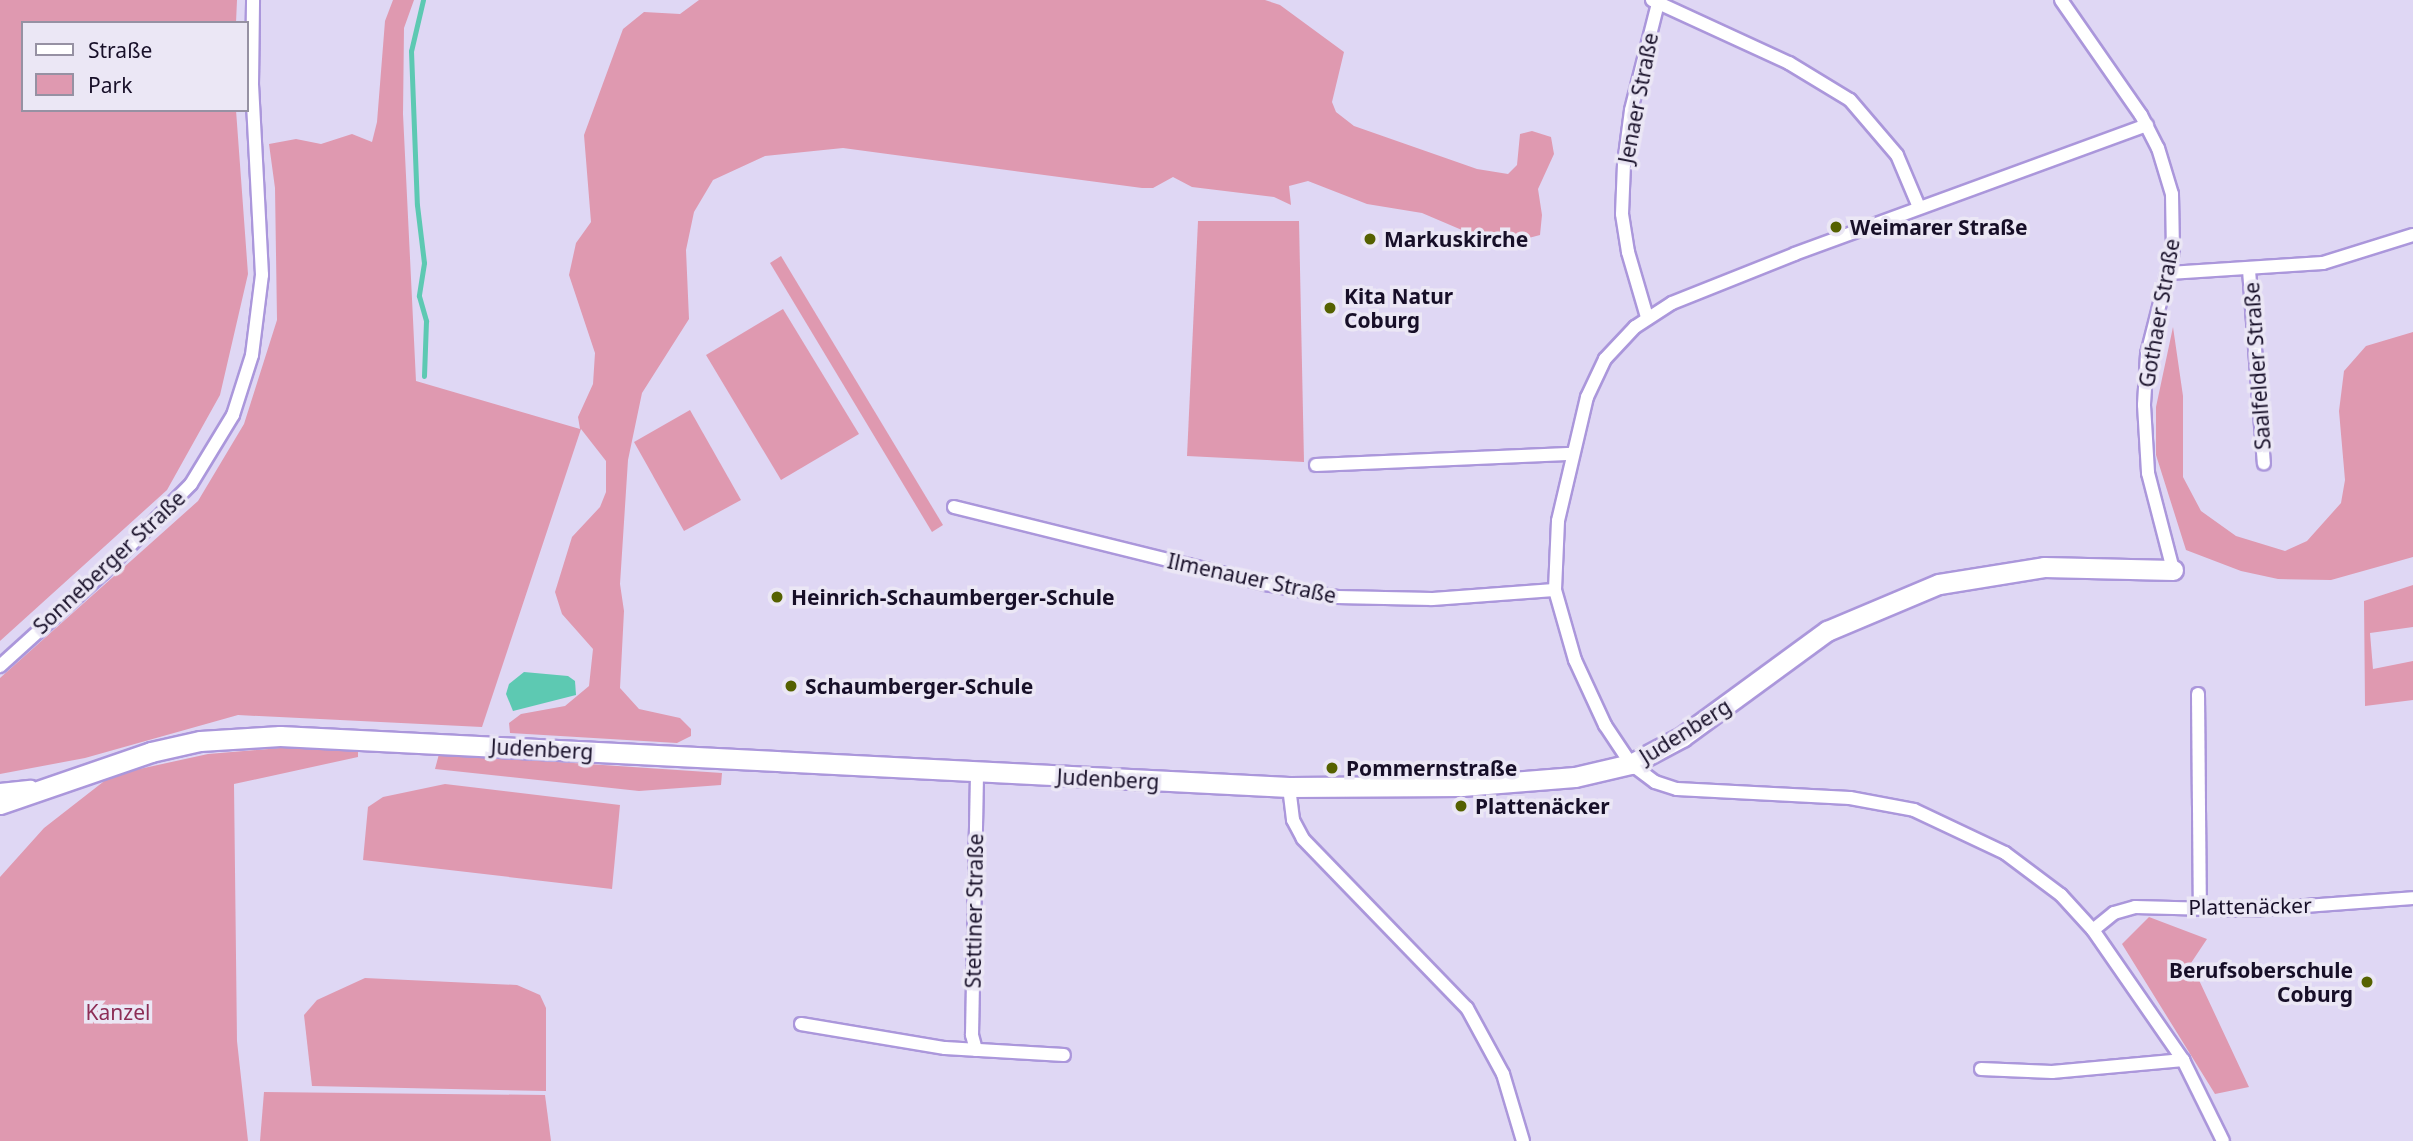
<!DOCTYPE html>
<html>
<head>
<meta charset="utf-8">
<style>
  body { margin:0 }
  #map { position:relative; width:2413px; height:1141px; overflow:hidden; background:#dfd7f4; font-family:"Noto Sans",sans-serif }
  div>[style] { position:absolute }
  .green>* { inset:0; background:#df99b0 }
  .water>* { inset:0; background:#5dc9b2 }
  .stream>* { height:5px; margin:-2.5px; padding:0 2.5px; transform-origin:2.5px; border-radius:2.5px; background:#5dc9b2 }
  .roads { filter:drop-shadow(2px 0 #ab97db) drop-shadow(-2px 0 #ab97db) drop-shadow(0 2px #ab97db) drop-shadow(0 -2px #ab97db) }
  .street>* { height:12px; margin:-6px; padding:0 6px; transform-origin:6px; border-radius:6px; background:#fff }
  .secondary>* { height:19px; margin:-9.5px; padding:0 9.5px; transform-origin:9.5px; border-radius:9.5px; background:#fff }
  .dots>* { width:19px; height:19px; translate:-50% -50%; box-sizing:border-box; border:4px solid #ebe7f5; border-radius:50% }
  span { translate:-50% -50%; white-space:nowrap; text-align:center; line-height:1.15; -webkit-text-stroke:7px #ebe7f5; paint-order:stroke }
  .street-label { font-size:21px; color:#170f28 }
  .poi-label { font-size:21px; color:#170f28; font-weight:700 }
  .left { translate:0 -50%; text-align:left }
  .right { translate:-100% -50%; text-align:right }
  .park-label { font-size:21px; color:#8d2d56 }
  .legend { position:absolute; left:21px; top:21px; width:228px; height:91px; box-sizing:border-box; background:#ebe7f5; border:2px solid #9691a3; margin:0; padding:9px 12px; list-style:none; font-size:21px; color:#170f28 }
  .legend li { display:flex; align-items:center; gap:14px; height:35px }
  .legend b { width:35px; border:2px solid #9691a3 }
</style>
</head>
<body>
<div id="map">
  <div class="green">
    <i style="clip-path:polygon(0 0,237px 0,236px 23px,23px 23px,23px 110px,236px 110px,248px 274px,220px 395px,167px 490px,0 641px)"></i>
    <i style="clip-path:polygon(393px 0,414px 0,404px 28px,403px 114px,416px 381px,580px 429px,578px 417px,593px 384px,595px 353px,569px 275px,576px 243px,591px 222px,584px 135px,623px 29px,644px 12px,680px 14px,699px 0,1265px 0,1280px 5px,1344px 52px,1332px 102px,1336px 112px,1354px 126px,1477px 169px,1508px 174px,1517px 165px,1520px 134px,1532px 131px,1551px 137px,1554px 154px,1538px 189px,1542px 215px,1540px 235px,1509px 243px,1490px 242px,1422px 213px,1367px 204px,1308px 181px,1289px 186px,1291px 205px,1274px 197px,1192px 187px,1173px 177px,1153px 188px,1142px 188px,843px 148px,765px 156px,713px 180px,694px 212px,686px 250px,689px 319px,642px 393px,628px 460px,620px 584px,624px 611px,620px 688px,639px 709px,680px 718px,691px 729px,691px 736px,677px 743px,510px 733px,509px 723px,521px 714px,565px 706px,589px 686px,593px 649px,562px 614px,555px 592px,572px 537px,600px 507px,606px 492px,606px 461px,581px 429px,482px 727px,238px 715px,85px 758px,0 774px,0 678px,198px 501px,244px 424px,277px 320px,275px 188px,269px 144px,296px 139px,321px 144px,352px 134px,372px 142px,377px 122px,385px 21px)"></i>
    <i style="clip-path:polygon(1198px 221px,1299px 221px,1304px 462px,1187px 456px)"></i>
    <i style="clip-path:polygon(781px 256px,943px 525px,932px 532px,770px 263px)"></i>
    <i style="clip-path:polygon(783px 309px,859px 434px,781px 480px,706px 355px)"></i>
    <i style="clip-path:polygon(2173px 327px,2183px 396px,2183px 477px,2201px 511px,2236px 536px,2285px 551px,2307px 541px,2341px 503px,2345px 480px,2339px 411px,2344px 371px,2366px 346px,2413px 332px,2413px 557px,2331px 580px,2278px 579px,2241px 571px,2186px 550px,2156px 455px,2156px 407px)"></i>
    <i style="clip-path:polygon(690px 410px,741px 500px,684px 531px,634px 442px)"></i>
    <i style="clip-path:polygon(2413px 585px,2413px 627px,2370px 633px,2373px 669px,2413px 661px,2413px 700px,2365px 706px,2364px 601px)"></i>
    <i style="clip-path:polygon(303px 746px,358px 748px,358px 757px,234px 784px,237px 1041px,248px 1141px,0 1141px,0 877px,44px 828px,112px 775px,208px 754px)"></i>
    <i style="clip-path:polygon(439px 754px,722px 773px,721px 785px,639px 791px,435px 769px)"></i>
    <i style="clip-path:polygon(445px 784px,620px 805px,612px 889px,363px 860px,368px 807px,383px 797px)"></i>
    <i style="clip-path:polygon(2149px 917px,2207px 939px,2191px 963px,2249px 1087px,2215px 1094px,2122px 944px)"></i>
    <i style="clip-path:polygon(365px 978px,517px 985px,540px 995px,546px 1008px,546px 1091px,312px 1086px,304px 1015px,317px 1000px)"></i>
    <i style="clip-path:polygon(264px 1092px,545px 1095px,551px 1141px,260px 1141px)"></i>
  </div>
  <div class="water">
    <i style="clip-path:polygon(524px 672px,568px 676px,575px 681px,576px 695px,513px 711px,506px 694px,509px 684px)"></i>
  </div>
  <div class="stream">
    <i style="left:423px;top:0;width:52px;rotate:103.2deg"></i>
    <i style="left:411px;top:51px;width:154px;rotate:87.8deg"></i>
    <i style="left:417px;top:205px;width:58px;rotate:83.1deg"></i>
    <i style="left:424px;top:263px;width:33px;rotate:99deg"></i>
    <i style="left:419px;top:296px;width:26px;rotate:74deg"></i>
    <i style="left:426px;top:321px;width:55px;rotate:92.1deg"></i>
  </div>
  <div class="roads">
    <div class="street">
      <i style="left:1652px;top:0;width:151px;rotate:24.7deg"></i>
      <i style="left:1789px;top:63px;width:71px;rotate:31.2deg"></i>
      <i style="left:1850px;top:100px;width:72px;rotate:49.5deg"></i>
      <i style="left:1897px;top:155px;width:56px;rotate:67.1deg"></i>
      <i style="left:2061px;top:0;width:140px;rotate:55.2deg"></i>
      <i style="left:2141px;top:115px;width:37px;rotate:63deg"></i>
      <i style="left:2158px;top:148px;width:48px;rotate:73.1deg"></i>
      <i style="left:2172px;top:194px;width:58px;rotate:89deg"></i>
      <i style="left:2173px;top:252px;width:105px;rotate:104.3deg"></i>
      <i style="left:2147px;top:354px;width:51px;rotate:93.4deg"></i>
      <i style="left:2144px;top:405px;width:68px;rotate:86.6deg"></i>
      <i style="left:2148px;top:473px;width:100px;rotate:75.5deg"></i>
      <i style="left:2147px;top:125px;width:375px;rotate:159.9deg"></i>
      <i style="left:1795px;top:254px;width:132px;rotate:158.3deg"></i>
      <i style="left:1672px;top:303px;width:44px;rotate:147deg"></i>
      <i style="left:1635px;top:327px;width:44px;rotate:133.2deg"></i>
      <i style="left:1605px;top:359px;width:42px;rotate:115.3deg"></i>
      <i style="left:1587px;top:397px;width:127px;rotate:103.2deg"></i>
      <i style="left:1558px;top:521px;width:69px;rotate:92.5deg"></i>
      <i style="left:1555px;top:590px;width:73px;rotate:74.1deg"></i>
      <i style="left:1575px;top:660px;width:72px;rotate:65.2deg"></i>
      <i style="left:1605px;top:725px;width:47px;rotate:56.3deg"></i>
      <i style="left:1631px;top:764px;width:30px;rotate:37deg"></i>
      <i style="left:1655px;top:782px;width:23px;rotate:18deg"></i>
      <i style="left:1677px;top:789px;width:173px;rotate:3deg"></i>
      <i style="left:1850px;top:798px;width:65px;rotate:10.6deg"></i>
      <i style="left:1914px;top:810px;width:101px;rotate:25.3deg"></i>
      <i style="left:2005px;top:853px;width:70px;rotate:36.9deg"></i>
      <i style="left:2061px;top:895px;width:47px;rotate:47.6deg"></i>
      <i style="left:2093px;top:930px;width:158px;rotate:55.3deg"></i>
      <i style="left:2183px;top:1060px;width:90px;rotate:63.7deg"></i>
      <i style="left:2249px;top:270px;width:194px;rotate:85.6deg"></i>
      <i style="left:2169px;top:273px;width:154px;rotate:-3.7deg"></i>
      <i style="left:2323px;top:263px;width:94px;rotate:-17.3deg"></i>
      <i style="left:1647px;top:317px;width:68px;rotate:-106.3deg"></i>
      <i style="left:1628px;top:252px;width:38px;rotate:-99deg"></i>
      <i style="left:1622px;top:214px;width:50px;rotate:-87.7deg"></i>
      <i style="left:1624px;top:164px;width:54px;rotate:-82.6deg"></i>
      <i style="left:1631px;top:110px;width:110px;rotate:-75.8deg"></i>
      <i style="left:1316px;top:465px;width:257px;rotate:-2.5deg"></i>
      <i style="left:954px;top:507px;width:321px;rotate:13.9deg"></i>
      <i style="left:1266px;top:584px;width:72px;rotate:10.4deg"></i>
      <i style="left:1337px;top:597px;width:95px;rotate:1.2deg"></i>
      <i style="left:1432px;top:599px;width:123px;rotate:-4.2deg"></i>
      <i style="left:0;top:666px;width:139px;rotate:-42.1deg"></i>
      <i style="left:103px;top:573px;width:125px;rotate:-45.3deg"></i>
      <i style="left:191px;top:484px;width:81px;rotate:-58.7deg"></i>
      <i style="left:233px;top:415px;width:63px;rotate:-72.4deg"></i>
      <i style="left:252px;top:355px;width:81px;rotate:-82.9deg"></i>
      <i style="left:262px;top:275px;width:190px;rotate:-93deg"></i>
      <i style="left:252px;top:85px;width:85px;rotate:-89.3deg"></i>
      <i style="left:2198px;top:694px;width:214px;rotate:89.5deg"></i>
      <i style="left:1289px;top:787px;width:33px;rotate:83deg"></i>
      <i style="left:1293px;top:820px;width:21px;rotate:62deg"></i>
      <i style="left:1303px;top:839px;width:235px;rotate:45.9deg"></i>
      <i style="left:1467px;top:1008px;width:75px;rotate:61.4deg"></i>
      <i style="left:1503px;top:1074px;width:70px;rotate:73.4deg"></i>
      <i style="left:0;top:790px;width:31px;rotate:-6deg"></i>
      <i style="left:2093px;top:930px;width:27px;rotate:-39deg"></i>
      <i style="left:2114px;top:913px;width:22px;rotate:-16deg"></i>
      <i style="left:2135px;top:907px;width:116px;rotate:1.5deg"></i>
      <i style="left:2251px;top:910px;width:162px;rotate:-4.2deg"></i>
      <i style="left:801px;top:1024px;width:146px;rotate:9.5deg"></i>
      <i style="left:945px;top:1048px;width:119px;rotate:3.4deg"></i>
      <i style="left:976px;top:1050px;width:16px;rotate:-105deg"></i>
      <i style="left:972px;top:1035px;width:264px;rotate:-88.9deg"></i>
      <i style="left:1981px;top:1069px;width:71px;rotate:2.4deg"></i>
      <i style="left:2052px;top:1072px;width:132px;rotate:-5.2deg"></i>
    </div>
    <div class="secondary">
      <i style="left:0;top:804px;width:160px;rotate:-19deg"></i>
      <i style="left:151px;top:752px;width:50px;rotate:-12.7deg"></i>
      <i style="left:200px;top:741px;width:80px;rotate:-3.6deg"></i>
      <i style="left:280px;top:736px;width:1010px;rotate:2.89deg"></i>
      <i style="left:1289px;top:787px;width:173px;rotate:-0.3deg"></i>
      <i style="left:1462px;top:786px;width:113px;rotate:-4.6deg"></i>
      <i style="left:1575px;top:777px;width:57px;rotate:-13.1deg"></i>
      <i style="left:1631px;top:764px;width:58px;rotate:-27.9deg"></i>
      <i style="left:1682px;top:737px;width:180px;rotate:-36.2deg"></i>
      <i style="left:1827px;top:631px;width:121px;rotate:-22.8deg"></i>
      <i style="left:1939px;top:584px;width:106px;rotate:-9.2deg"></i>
      <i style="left:2044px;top:567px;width:129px;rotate:1.3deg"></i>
    </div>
  </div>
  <div class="dots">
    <i style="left:1836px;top:227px;background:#556100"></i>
    <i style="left:1370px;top:239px;background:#556100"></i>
    <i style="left:1330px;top:308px;background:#556100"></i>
    <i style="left:777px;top:597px;background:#556100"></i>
    <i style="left:791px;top:686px;background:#556100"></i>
    <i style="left:1332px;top:768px;background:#556100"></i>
    <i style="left:1461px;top:806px;background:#556100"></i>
    <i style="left:2367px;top:982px;background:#556100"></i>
  </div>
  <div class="street-label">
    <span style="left:1638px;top:98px;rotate:-79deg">Jenaer Straße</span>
    <span style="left:2159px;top:313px;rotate:-80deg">Gothaer Straße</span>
    <span style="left:2257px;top:366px;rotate:-94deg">Saalfelder Straße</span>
    <span style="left:109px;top:562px;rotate:-43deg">Sonneberger Straße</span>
    <span style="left:1252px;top:578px;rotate:12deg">Ilmenauer Straße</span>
    <span style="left:1685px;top:731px;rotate:-32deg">Judenberg</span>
    <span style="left:542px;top:749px;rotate:3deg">Judenberg</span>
    <span style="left:1108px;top:779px;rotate:3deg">Judenberg</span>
    <span style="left:2250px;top:906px;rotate:-1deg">Plattenäcker</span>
    <span style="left:974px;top:911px;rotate:-89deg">Stettiner Straße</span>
  </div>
  <div class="poi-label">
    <span class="left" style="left:1850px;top:227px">Weimarer Straße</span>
    <span class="left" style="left:1384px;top:239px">Markuskirche</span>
    <span class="left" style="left:1344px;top:308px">Kita Natur<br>Coburg</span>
    <span class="left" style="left:791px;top:597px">Heinrich-Schaumberger-Schule</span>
    <span class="left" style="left:805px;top:686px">Schaumberger-Schule</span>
    <span class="left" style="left:1346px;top:768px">Pommernstraße</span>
    <span class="left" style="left:1475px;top:806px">Plattenäcker</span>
    <span class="right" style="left:2353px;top:982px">Berufsoberschule<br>Coburg</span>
  </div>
  <div class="park-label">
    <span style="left:118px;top:1012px">Kanzel</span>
  </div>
  <ul class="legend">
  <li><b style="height:9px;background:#fff"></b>Straße</li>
  <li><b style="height:19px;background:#df99b0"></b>Park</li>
  </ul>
</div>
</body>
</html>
